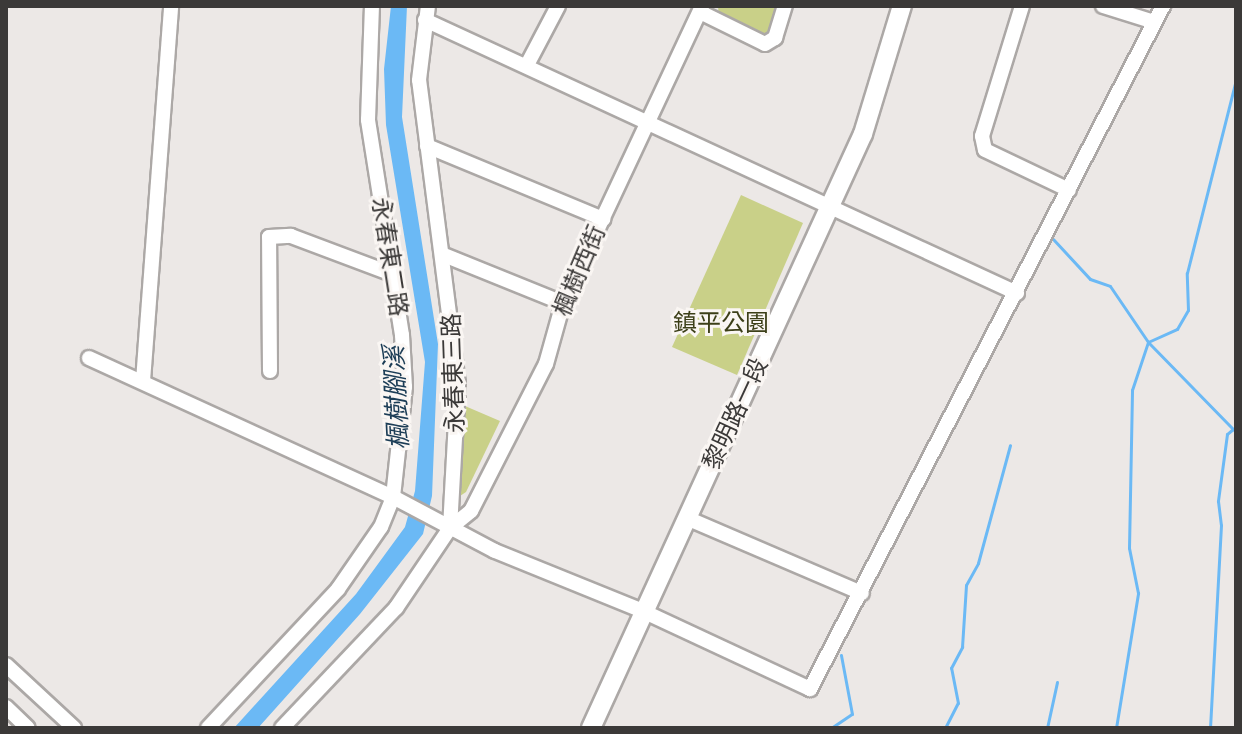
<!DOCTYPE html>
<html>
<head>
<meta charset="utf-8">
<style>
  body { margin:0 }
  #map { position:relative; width:1242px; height:734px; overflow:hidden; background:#ece8e6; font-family:"Fira Sans","Noto Sans TC",sans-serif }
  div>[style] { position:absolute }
  .green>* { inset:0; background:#c9d088 }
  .water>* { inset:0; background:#6bb9f5 }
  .stream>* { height:3px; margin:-1.5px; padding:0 1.5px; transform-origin:1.5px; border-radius:1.5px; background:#6bb9f5 }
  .roads { filter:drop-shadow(2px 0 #aca8a6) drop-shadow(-2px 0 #aca8a6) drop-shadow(0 2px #aca8a6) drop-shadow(0 -2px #aca8a6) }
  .minor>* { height:14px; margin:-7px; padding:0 7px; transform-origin:7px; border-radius:7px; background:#fff }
  .major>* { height:18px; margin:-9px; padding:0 9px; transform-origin:9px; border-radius:9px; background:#fff }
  span { translate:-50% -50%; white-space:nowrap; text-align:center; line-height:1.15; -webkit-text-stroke:6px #faf6f3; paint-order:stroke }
  .street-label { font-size:24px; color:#3b3938 }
  .park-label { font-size:24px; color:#3c3f18 }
  .water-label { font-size:26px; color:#1c3d56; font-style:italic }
  .frame { position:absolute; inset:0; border:8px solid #3b3938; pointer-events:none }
</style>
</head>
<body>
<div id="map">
  <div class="green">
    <i style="clip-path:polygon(718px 6px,780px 6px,765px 38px,719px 17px)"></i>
    <i style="clip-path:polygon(741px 195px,803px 223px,737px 375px,672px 347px)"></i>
    <i style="clip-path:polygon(465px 406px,500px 421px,466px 492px,457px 498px)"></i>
  </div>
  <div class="water">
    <i style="clip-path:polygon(391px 6px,407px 6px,402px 117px,438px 344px,432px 496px,423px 534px,360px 614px,258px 728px,234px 728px,356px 594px,405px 527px,415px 491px,425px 362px,386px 125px,384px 69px)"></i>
  </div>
  <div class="stream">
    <i style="left:1053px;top:239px;width:54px;rotate:47.2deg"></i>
    <i style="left:1090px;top:279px;width:21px;rotate:19deg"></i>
    <i style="left:1110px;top:286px;width:68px;rotate:55.8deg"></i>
    <i style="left:1148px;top:342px;width:122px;rotate:45.7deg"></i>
    <i style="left:1233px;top:429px;width:8px;rotate:140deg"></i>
    <i style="left:1227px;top:434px;width:68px;rotate:97.7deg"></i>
    <i style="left:1218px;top:501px;width:24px;rotate:83deg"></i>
    <i style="left:1221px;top:525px;width:203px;rotate:93.1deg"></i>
    <i style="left:831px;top:728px;width:25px;rotate:-34deg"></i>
    <i style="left:852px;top:714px;width:60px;rotate:-100.6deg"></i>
    <i style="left:945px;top:728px;width:28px;rotate:-63deg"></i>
    <i style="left:958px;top:703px;width:36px;rotate:-101deg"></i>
    <i style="left:951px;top:668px;width:24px;rotate:-62deg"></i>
    <i style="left:962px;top:647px;width:62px;rotate:-86.3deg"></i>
    <i style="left:966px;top:585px;width:25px;rotate:-61deg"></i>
    <i style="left:978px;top:563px;width:122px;rotate:-74.8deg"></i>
    <i style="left:1047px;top:728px;width:47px;rotate:-77.7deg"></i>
    <i style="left:1116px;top:728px;width:137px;rotate:-80.7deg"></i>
    <i style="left:1138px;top:593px;width:46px;rotate:-101.3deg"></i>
    <i style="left:1129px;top:548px;width:158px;rotate:-88.9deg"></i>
    <i style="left:1132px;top:390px;width:51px;rotate:-71.6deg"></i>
    <i style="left:1148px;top:342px;width:32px;rotate:-24deg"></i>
    <i style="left:1177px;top:329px;width:22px;rotate:-60deg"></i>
    <i style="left:1188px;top:310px;width:37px;rotate:-92deg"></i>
    <i style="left:1187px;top:273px;width:199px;rotate:-75.8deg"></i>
  </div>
  <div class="roads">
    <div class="minor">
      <i style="left:1022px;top:6px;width:136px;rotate:107.1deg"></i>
      <i style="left:982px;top:136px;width:14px;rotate:78deg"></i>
      <i style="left:985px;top:150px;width:93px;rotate:25.5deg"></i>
      <i style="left:1103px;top:6px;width:53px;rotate:17.4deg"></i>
      <i style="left:700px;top:12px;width:72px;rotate:26.2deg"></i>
      <i style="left:765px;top:44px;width:12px;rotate:-31deg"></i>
      <i style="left:775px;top:38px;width:34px;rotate:-73deg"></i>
      <i style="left:425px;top:20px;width:652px;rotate:24.76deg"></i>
      <i style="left:527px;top:65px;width:67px;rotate:-62.3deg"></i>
      <i style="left:427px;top:146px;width:191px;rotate:22.5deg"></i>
      <i style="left:444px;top:255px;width:128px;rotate:22deg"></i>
      <i style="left:89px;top:358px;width:334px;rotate:24.6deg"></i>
      <i style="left:393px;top:497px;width:115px;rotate:27.9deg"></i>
      <i style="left:495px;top:551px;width:162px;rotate:22.1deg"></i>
      <i style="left:645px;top:612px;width:182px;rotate:25deg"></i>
      <i style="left:810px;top:689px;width:769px;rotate:-62.67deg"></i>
      <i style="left:270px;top:371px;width:134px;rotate:-90.4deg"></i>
      <i style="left:269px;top:237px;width:22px;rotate:-3deg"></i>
      <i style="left:291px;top:236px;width:108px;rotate:20.6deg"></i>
      <i style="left:143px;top:381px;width:376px;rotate:-85.7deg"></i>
      <i style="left:689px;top:519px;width:188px;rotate:23.2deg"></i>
      <i style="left:450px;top:528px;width:27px;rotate:-39deg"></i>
      <i style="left:471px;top:511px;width:165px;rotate:-63deg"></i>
      <i style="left:546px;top:364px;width:63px;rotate:-74.4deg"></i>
      <i style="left:563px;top:303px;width:328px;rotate:-64.9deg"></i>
      <i style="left:6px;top:665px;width:93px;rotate:42.8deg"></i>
      <i style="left:6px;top:707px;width:30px;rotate:44deg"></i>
      <i style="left:208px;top:728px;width:190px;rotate:-46.9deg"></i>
      <i style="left:338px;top:589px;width:75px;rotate:-55.3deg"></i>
      <i style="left:381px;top:527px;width:32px;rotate:-68deg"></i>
      <i style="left:393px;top:497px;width:111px;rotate:-83.8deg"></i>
      <i style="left:405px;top:387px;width:52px;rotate:-93.3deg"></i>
      <i style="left:402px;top:335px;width:218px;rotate:-99deg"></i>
      <i style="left:368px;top:120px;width:114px;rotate:-88deg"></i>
      <i style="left:282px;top:728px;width:166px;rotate:-46.5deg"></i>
      <i style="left:396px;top:608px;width:97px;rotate:-56deg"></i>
      <i style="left:450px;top:528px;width:144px;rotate:-86.8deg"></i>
      <i style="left:458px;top:384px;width:306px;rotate:-97.3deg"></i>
      <i style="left:419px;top:80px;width:75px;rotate:-83.1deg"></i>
    </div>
    <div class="major">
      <i style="left:591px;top:728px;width:653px;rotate:-65.4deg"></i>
      <i style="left:863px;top:134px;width:134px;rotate:-73.1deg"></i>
    </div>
  </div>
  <div class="street-label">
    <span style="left:389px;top:257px;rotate:81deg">永春東二路</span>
    <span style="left:580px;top:271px;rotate:-67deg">楓樹西街</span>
    <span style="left:454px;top:373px;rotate:-92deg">永春東三路</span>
    <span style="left:736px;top:414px;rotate:-65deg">黎明路一段</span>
  </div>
  <div class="park-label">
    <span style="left:721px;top:324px">鎮平公園</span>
  </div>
  <div class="water-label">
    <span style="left:397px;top:398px;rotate:-93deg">楓樹腳溪</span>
  </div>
  <div class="frame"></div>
</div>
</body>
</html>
